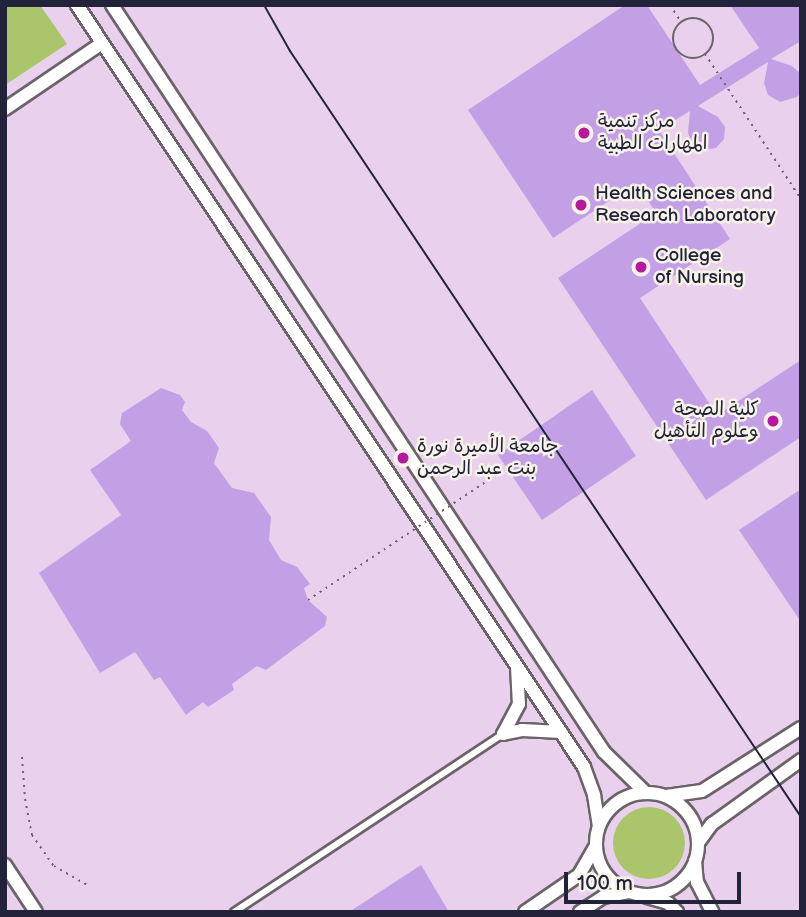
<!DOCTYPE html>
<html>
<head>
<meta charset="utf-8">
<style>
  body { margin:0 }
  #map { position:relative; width:806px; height:917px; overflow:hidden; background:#f0ddbd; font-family:"Balsamiq Sans","Playpen Sans Arabic",sans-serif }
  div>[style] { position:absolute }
  .built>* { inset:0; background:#e9d1ed }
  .green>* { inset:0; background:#abc56a }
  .round { border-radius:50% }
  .building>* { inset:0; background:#c3a0e6 }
  .path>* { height:2px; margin-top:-1px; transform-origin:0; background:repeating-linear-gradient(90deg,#6a6368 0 2px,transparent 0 7px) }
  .path>.ring { margin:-1px; padding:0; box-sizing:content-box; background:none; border:2px solid #6a6368; border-radius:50% }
  .roads { filter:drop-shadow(2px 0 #6a6368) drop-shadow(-2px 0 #6a6368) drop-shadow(0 2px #6a6368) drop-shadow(0 -2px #6a6368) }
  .service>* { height:6px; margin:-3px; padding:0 3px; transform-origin:3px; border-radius:3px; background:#fff }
  .minor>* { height:12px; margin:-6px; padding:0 6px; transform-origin:6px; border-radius:6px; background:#fff }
  .minor>.ring { margin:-6px; padding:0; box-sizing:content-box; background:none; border:12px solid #fff; border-radius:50% }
  .tram>* { height:2px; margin:-1px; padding:0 1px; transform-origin:1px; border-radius:1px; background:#22223b }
  .path-bridge>* { height:2px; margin-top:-1px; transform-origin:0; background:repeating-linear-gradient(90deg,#6a6368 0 2px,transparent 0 7px) }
  .dots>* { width:19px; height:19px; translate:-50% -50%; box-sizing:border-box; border:4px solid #f7f3e8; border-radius:50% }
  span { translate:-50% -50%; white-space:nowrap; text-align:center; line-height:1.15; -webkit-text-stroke:5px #f7f3e8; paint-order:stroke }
  .poi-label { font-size:19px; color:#22223b }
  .left { translate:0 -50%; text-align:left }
  .right { translate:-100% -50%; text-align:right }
  .frame { position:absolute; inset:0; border:7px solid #22223b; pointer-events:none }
  .scale { position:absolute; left:564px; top:872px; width:177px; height:32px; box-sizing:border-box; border:4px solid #22223b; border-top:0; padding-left:9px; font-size:21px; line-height:24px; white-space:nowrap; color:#22223b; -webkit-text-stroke:5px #f7f3e8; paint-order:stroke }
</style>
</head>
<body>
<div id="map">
  <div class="built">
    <i style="clip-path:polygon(5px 5px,801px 5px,801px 912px,5px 912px)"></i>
  </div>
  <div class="green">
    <i style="clip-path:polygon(5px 5px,40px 5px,67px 44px,5px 85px)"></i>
    <i class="round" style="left:613px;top:807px;width:72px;height:72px"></i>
  </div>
  <div class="building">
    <i style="clip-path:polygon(625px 5px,647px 5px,700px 85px,759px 48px,730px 5px,801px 5px,801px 41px,771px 59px,792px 66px,801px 74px,801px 92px,797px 97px,780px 102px,768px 95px,764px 83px,768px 62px,698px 106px,718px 117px,725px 127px,724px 139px,716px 148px,704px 150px,693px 144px,688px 133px,690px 111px,659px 130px,730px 239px,640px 298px,717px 415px,801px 360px,801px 437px,706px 500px,558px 278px,656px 213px,636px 183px,553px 238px,468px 110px)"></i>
    <i style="clip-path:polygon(161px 388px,180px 395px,185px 402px,182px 410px,191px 422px,207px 431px,219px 448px,214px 463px,232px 488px,254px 493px,271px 517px,269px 540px,281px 560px,297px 567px,310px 584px,304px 588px,308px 600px,327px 617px,325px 626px,266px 670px,257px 666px,232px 684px,234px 690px,208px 707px,203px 702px,186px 715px,160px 677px,154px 680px,135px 652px,100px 673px,39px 573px,121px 515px,90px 470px,131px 441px,120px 424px,122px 413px)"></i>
    <i style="clip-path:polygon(592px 390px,636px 456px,542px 520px,498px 455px)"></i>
    <i style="clip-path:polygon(801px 489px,801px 622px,739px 530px)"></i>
    <i style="clip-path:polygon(421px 865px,449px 912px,349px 912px)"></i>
  </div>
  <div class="path">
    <i style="left:670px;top:5px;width:20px;rotate:57deg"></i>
    <i class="ring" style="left:673px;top:18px;width:38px;height:38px"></i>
    <i style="left:705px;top:54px;width:174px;rotate:56.5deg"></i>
    <i style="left:5px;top:732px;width:1px"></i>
    <i style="left:22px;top:757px;width:42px;rotate:85.9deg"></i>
    <i style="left:25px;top:799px;width:37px;rotate:79deg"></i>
    <i style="left:32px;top:835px;width:38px;rotate:55deg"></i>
    <i style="left:54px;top:866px;width:40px;rotate:29.7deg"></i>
  </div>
  <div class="roads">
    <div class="service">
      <i style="left:234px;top:912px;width:323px;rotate:-33.5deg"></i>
    </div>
    <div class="minor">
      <i style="left:77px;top:5px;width:915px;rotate:56.36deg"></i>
      <i style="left:584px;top:767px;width:30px;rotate:70deg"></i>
      <i style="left:594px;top:795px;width:31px;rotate:81deg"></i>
      <i style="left:112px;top:5px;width:894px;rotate:56.63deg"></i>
      <i style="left:604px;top:752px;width:59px;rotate:44.3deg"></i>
      <i style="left:5px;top:109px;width:117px;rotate:-34.2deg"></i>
      <i style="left:517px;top:667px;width:37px;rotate:87deg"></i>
      <i style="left:519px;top:704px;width:34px;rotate:118deg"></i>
      <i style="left:503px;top:734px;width:19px;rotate:-12deg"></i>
      <i style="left:522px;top:730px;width:39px;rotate:3deg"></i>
      <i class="ring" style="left:596px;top:793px;width:90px;height:90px"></i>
      <i style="left:666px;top:796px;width:36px;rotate:-8deg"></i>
      <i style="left:702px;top:791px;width:117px;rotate:-32.5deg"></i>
      <i style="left:698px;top:843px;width:24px;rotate:-54deg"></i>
      <i style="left:712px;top:824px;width:110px;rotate:-35.7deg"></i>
      <i style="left:695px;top:861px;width:21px;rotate:85deg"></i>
      <i style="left:697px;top:882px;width:34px;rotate:63deg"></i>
      <i style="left:5px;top:865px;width:56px;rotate:56.6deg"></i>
      <i style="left:647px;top:897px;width:22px;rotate:16deg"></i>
      <i style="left:668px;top:903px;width:13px;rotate:45deg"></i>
      <i style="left:525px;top:912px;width:65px;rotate:-34.4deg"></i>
      <i style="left:579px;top:875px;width:34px;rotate:-60deg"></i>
      <i style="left:580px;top:912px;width:27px;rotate:-33deg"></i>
      <i style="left:603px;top:897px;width:26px;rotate:-11deg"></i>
    </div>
  </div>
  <div class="tram">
    <i style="left:264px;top:5px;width:53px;rotate:60.5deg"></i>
    <i style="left:290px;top:51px;width:921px;rotate:56.29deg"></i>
  </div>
  <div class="path-bridge">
    <i style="left:308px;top:600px;width:240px;rotate:-33.6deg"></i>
  </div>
  <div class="dots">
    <i style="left:584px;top:133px;background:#b5179e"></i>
    <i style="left:581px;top:205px;background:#b5179e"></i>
    <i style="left:641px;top:267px;background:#b5179e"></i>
    <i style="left:773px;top:421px;background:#b5179e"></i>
    <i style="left:403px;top:458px;background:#b5179e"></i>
  </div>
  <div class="poi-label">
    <span class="left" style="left:598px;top:133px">مركز تنمية<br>المهارات الطبية</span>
    <span class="left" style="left:595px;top:205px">Health Sciences and<br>Research Laboratory</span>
    <span class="left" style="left:655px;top:267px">College<br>of Nursing</span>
    <span class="right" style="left:759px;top:421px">كلية الصحة<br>وعلوم التأهيل</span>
    <span class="left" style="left:417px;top:458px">جامعة الأميرة نورة<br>بنت عبد الرحمن</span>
  </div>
  <div class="frame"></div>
  <div class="scale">100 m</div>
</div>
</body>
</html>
